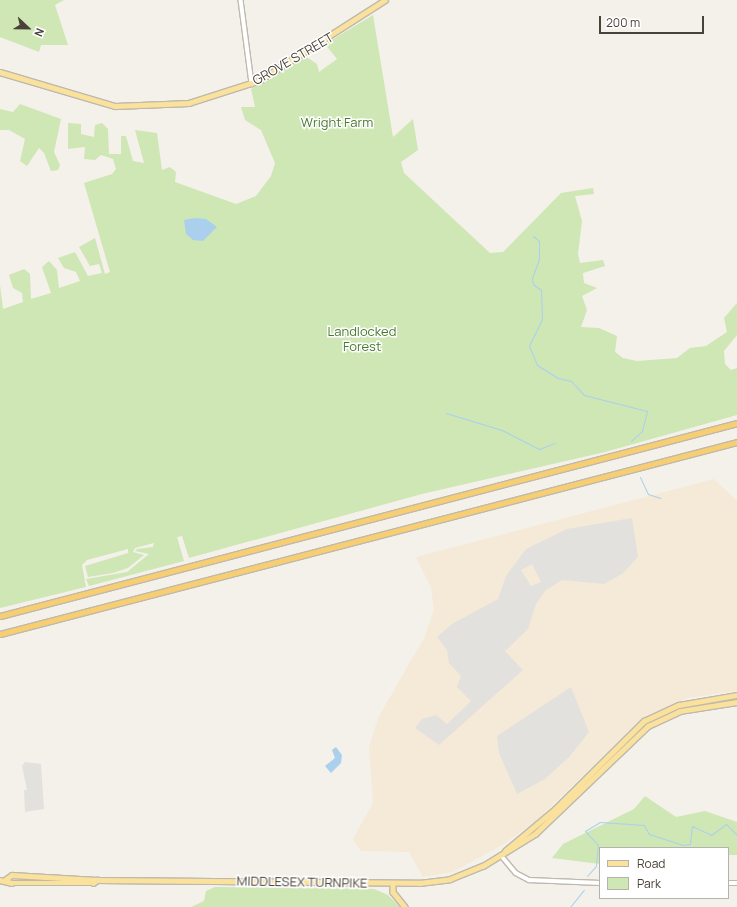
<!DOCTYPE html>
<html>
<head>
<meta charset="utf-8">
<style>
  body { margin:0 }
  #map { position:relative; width:737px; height:907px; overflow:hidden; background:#f4f1ea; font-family:Manrope,sans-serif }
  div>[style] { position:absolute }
  .commercial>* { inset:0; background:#f5e9d7 }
  .green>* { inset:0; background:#cfe6b5 }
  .parking>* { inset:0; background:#e3e1de }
  .water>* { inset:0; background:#aad0ee }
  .stream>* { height:1px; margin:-0.5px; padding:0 0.5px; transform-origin:0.5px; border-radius:0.5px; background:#aad0ee }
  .roads { filter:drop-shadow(1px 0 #bfb9ad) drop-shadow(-1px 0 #bfb9ad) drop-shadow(0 1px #bfb9ad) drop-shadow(0 -1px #bfb9ad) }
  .minor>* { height:3.5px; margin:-1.75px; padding:0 1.75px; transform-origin:1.75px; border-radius:1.75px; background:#fff }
  .major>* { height:4.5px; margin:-2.25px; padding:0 2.25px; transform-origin:2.25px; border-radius:2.25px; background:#fae29d }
  .highway>* { height:5px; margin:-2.5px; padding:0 2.5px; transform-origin:2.5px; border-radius:2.5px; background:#f7ce72 }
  span { translate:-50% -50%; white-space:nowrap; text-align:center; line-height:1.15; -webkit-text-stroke:3px #fff; paint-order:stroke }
  .street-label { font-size:13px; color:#484238 }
  .park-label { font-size:13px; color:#48782d }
  .legend { position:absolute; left:599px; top:847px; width:130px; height:52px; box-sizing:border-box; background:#fff; border:1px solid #b6b3af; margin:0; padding:5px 7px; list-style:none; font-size:12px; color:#484238 }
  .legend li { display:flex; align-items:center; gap:8px; height:20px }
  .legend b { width:20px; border:1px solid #b6b3af }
  .north { position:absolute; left:8px; top:8px; width:40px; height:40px; -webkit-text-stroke:3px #fff; paint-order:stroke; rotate:112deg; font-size:11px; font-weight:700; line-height:16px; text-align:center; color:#484238 }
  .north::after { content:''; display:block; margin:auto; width:14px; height:18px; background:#484238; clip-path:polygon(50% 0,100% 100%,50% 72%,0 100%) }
  .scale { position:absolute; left:599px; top:16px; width:105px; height:18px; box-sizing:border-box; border:2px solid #484238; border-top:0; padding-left:5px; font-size:12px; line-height:14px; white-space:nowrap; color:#484238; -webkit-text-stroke:3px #fff; paint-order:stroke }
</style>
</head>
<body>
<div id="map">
  <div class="commercial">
    <i style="clip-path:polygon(714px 479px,737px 501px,737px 691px,687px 698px,642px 718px,537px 820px,504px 844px,453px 872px,423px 877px,409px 852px,361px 851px,353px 839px,373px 803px,369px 748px,378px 718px,424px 638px,434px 610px,431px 587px,416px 557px)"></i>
  </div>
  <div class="green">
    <i style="clip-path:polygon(0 0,64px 0,55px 5px,68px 45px,41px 45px,39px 52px,0 37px)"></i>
    <i style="clip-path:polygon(373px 15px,393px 137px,413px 119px,418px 150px,401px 162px,404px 173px,490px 253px,503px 252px,561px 193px,593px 188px,594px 194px,575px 196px,582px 221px,578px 254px,580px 263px,603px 260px,605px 266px,583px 273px,584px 283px,597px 288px,582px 296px,587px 310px,581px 327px,599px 328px,617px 336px,615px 352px,623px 358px,637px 361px,677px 358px,690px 348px,706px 346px,727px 332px,724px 318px,737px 303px,737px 335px,724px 351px,725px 364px,731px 370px,737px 368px,737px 415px,605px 452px,422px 494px,189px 558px,182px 536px,177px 537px,184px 561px,89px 586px,86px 579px,127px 572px,149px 554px,135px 551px,137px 549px,153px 547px,154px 543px,135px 548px,133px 552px,144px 555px,128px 568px,113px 573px,88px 577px,85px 566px,128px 553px,128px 549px,87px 560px,82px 565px,86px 587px,0 608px,0 285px,3px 309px,23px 302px,22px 293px,13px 288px,9px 275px,24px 269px,30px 274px,31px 299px,51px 293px,42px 267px,49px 261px,57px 270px,59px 288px,80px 281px,76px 272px,64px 268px,58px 258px,75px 252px,88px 276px,102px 273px,99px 264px,90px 266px,79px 247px,95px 238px,105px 274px,110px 272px,84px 183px,112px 174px,116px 169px,113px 159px,101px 155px,95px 160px,84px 159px,85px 147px,68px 149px,68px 123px,81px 124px,81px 134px,94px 137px,95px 125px,102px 123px,108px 129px,109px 154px,121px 154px,121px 136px,126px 136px,133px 161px,144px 163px,135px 130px,157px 133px,162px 170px,170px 167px,176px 172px,175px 182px,236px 204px,256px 196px,271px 176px,275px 163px,261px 130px,245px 120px,241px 107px,255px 107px,251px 89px,305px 56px,317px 64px,319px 72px,337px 59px,325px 44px)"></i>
    <i style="clip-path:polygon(20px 104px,61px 119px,54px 152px,60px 165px,58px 170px,51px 171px,44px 153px,39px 148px,27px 166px,20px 161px,25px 139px,9px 130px,0 130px,0 109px,13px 112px)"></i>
    <i style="clip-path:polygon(645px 796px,676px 817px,705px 811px,737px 822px,737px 855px,728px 855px,728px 848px,600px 848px,600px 864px,552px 858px,563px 844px,634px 809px)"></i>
    <i style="clip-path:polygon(215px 887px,374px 889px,388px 895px,400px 907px,191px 907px,204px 901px,206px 891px)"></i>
  </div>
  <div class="parking">
    <i style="clip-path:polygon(evenodd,632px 518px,638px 557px,622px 574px,604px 584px,562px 580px,546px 590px,536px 604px,528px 629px,505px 651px,523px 670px,439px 745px,415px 728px,422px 719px,436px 715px,447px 724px,471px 701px,457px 687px,461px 676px,449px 663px,447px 650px,437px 637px,452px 624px,498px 599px,506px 576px,526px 549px,567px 529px,632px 518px,532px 564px,541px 582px,531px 586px,521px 570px,532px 564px)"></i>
    <i style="clip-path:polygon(571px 687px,589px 732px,570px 756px,545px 779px,517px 794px,499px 753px,497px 736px)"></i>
    <i style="clip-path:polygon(25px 762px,41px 764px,44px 809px,25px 812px,24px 790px,27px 790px,22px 766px)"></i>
  </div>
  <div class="water">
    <i style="clip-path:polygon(195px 218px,206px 219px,217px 227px,203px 241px,193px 240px,186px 234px,184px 220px)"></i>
    <i style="clip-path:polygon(336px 747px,342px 755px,341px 763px,331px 773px,325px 766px,335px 758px,332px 750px)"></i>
  </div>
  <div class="stream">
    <i style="left:533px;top:236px;width:8px;rotate:40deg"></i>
    <i style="left:539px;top:241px;width:18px;rotate:90deg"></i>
    <i style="left:539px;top:259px;width:20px;rotate:110deg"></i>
    <i style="left:532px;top:278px;width:6px;rotate:81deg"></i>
    <i style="left:533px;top:284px;width:10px;rotate:37deg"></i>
    <i style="left:541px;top:290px;width:29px;rotate:88deg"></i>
    <i style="left:542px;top:319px;width:30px;rotate:116deg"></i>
    <i style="left:529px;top:346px;width:21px;rotate:67deg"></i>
    <i style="left:537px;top:365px;width:25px;rotate:32deg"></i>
    <i style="left:558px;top:378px;width:13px;rotate:13deg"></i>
    <i style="left:571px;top:381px;width:19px;rotate:47deg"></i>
    <i style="left:584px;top:395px;width:65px;rotate:14.3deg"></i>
    <i style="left:647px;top:411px;width:21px;rotate:104deg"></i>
    <i style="left:642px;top:431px;width:15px;rotate:138deg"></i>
    <i style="left:446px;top:413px;width:59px;rotate:16.9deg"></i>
    <i style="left:502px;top:430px;width:42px;rotate:27.2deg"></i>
    <i style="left:539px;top:449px;width:17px;rotate:-21deg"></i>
    <i style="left:640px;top:477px;width:19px;rotate:65deg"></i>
    <i style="left:648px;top:494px;width:13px;rotate:18deg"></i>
    <i style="left:587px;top:876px;width:13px;rotate:-48deg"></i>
    <i style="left:596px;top:866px;width:21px;rotate:-85deg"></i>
    <i style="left:598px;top:845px;width:19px;rotate:-133deg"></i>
    <i style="left:585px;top:831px;width:17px;rotate:-31deg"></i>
    <i style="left:600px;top:822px;width:44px;rotate:3.9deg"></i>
    <i style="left:644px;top:825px;width:10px;rotate:61deg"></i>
    <i style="left:649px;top:834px;width:35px;rotate:18deg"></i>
    <i style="left:682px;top:845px;width:8px;rotate:-7deg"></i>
    <i style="left:690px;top:844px;width:18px;rotate:-84deg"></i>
    <i style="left:692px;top:826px;width:21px;rotate:25deg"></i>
    <i style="left:711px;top:835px;width:19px;rotate:-36deg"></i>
    <i style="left:726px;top:824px;width:16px;rotate:45deg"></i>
    <i style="left:570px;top:907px;width:22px;rotate:-51deg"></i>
  </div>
  <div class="roads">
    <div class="minor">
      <i style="left:241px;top:0;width:85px;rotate:82.5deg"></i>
      <i style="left:501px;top:855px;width:23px;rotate:50deg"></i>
      <i style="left:516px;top:873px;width:15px;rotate:28deg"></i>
      <i style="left:529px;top:880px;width:71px;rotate:2.4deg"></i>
      <i style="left:728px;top:883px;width:9px"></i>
    </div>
    <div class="major">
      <i style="left:0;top:72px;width:120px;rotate:16.5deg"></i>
      <i style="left:115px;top:106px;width:74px;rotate:-2.3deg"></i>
      <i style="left:189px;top:103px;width:75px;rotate:-17.9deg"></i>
      <i style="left:260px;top:80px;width:148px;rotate:-32.6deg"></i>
      <i style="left:505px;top:851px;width:65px;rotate:-40deg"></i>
      <i style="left:555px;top:809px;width:125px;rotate:-44.7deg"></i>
      <i style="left:644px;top:721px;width:38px;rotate:-25deg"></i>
      <i style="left:679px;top:705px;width:59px;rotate:-9.8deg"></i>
      <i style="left:6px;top:879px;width:7px;rotate:-34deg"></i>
      <i style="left:12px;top:875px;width:85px;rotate:3.4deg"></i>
      <i style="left:97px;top:880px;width:322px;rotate:0.5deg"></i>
      <i style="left:419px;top:883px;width:31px;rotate:-7deg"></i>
      <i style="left:450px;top:879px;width:35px;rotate:-22deg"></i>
      <i style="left:483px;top:866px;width:61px;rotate:-31.6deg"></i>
      <i style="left:535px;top:834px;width:156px;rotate:-43.7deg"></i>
      <i style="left:648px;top:726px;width:35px;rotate:-25deg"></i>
      <i style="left:680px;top:711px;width:58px;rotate:-9deg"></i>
      <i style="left:0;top:880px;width:12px;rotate:14deg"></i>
      <i style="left:12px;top:883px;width:81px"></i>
      <i style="left:93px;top:883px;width:5px;rotate:-37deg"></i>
      <i style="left:393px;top:883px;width:9px;rotate:90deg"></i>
      <i style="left:393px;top:892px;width:19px;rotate:51deg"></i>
    </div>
    <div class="highway">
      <i style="left:0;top:616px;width:762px;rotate:-14.67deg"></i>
      <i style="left:0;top:634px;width:762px;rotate:-14.6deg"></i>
    </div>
  </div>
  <div class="street-label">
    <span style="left:293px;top:59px;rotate:-30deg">GROVE STREET</span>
    <span style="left:302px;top:882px;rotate:1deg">MIDDLESEX TURNPIKE</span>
  </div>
  <div class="park-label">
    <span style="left:337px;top:122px">Wright Farm</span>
    <span style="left:362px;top:339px">Landlocked<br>Forest</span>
  </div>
  <ul class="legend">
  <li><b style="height:5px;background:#fae29d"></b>Road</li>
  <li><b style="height:11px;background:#cfe6b5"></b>Park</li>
  </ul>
  <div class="north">N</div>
  <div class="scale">200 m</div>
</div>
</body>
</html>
